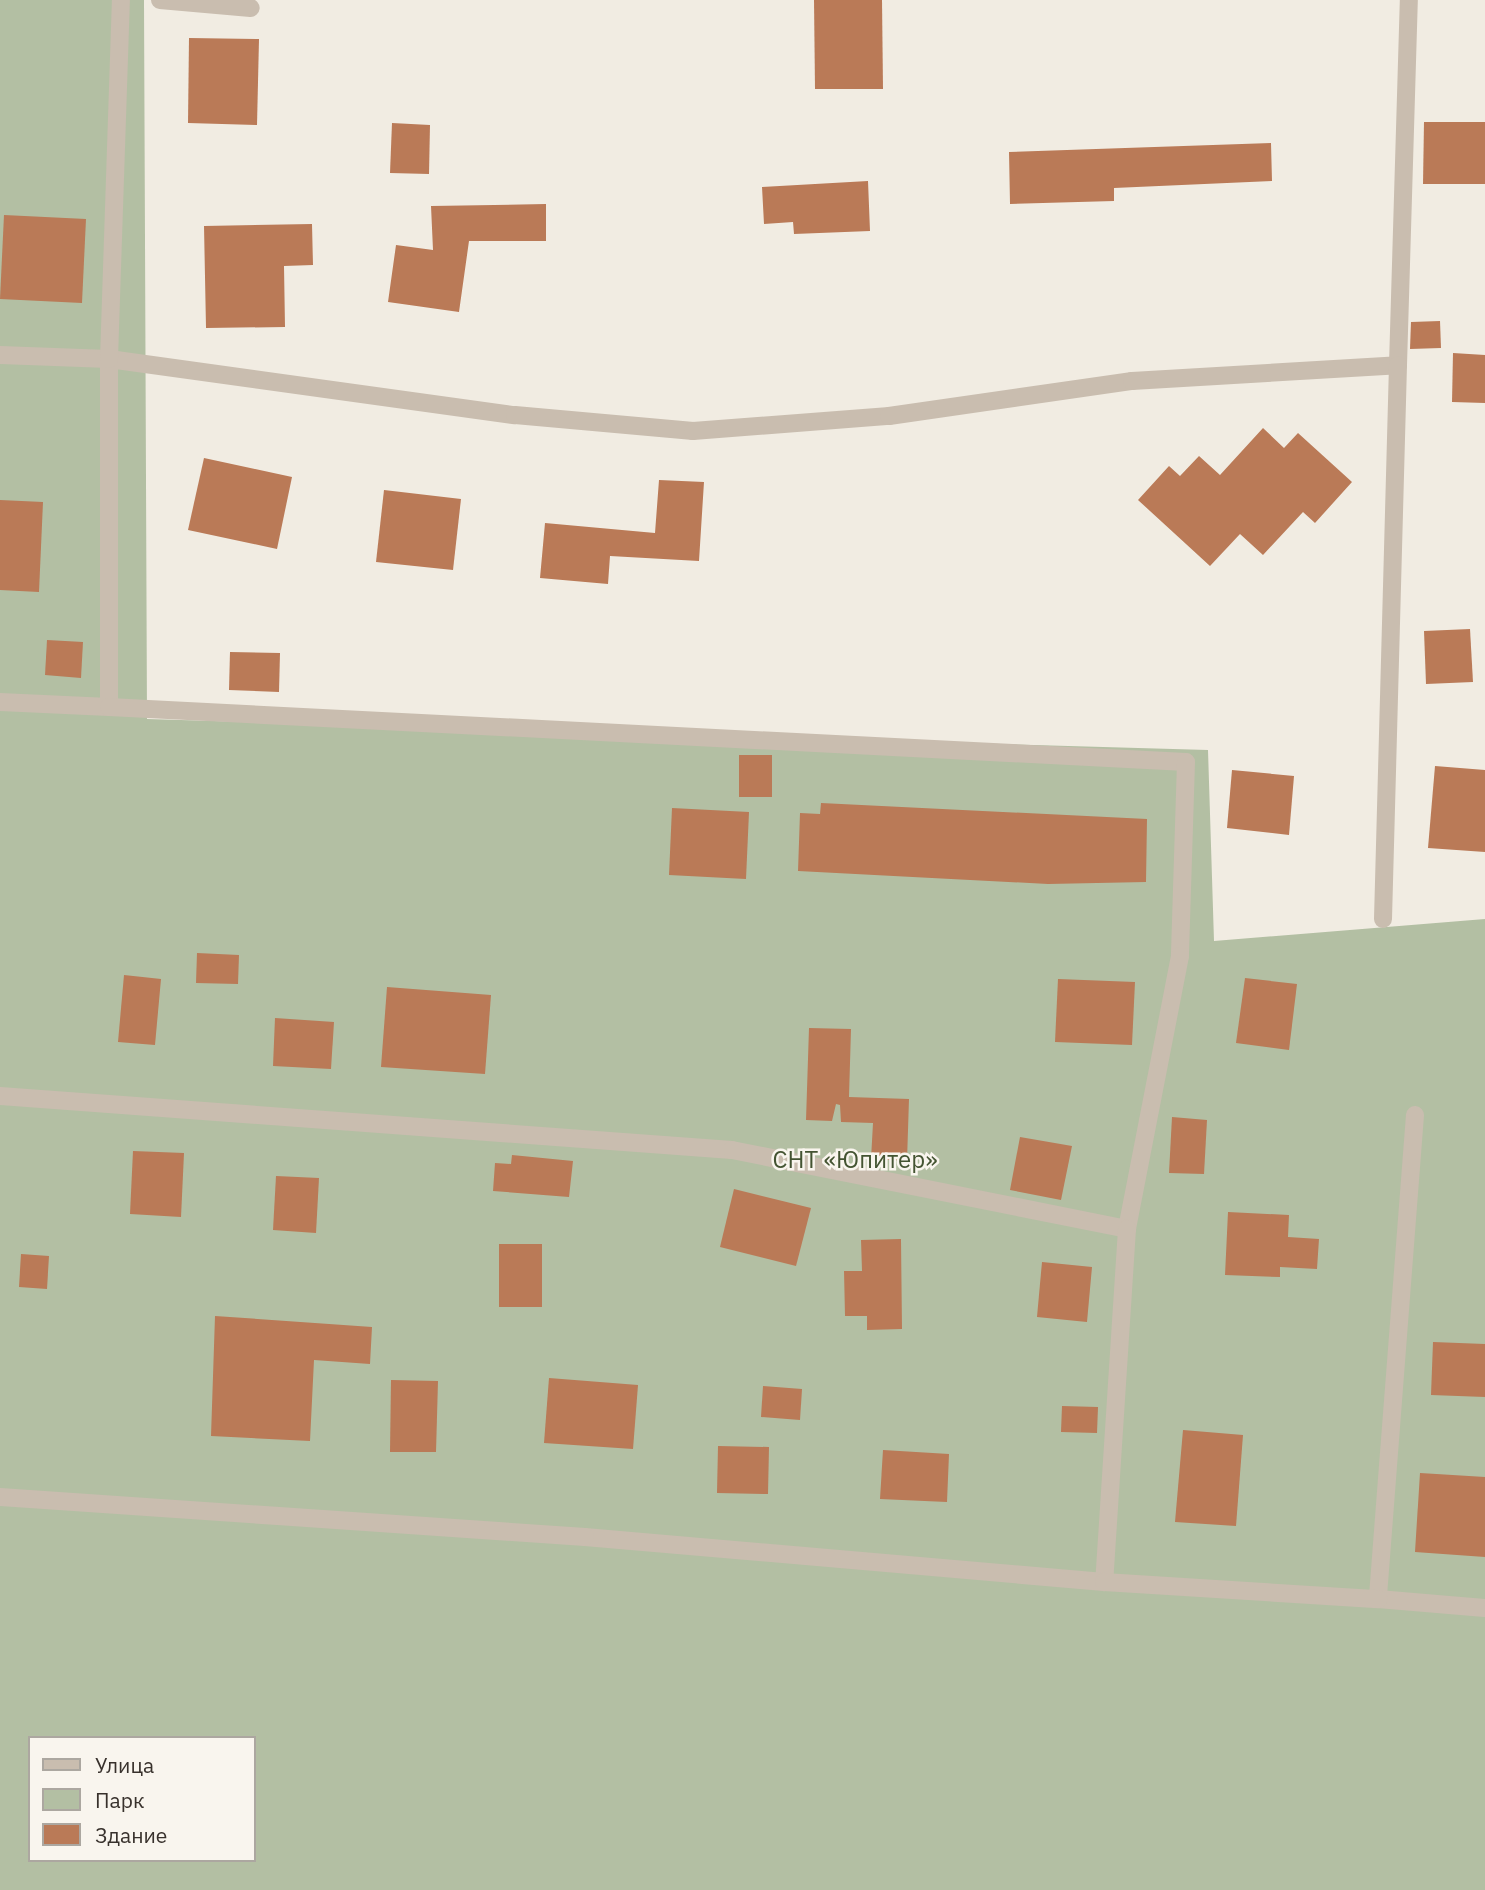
<!DOCTYPE html>
<html>
<head>
<meta charset="utf-8">
<style>
  body { margin:0 }
  #map { position:relative; width:1485px; height:1890px; overflow:hidden; background:#f1ece2; font-family:"IBM Plex Sans",sans-serif }
  div>[style] { position:absolute }
  .green>* { inset:0; background:#b3bfa3 }
  .building>* { inset:0; background:#ba7a57 }
  .minor>* { height:18px; margin:-9px; padding:0 9px; transform-origin:9px; border-radius:9px; background:#c9bdaf }
  span { translate:-50% -50%; white-space:nowrap; text-align:center; line-height:1.15; -webkit-text-stroke:5px #f9f5ee; paint-order:stroke }
  .park-label { font-size:24px; color:#445432 }
  .legend { position:absolute; left:28px; top:1736px; width:228px; height:126px; box-sizing:border-box; background:#f9f5ee; border:2px solid #aca7a0; margin:0; padding:9px 12px; list-style:none; font-size:21px; color:#38312c }
  .legend li { display:flex; align-items:center; gap:14px; height:35px }
  .legend b { width:35px; border:2px solid #aca7a0 }
</style>
</head>
<body>
<div id="map">
  <div class="green">
    <i style="clip-path:polygon(evenodd,0 0,144px 0,147px 719px,1208px 750px,1214px 941px,1485px 919px,1485px 1890px,0 1890px,0 0,30px 1738px,254px 1738px,254px 1860px,30px 1860px,30px 1738px)"></i>
  </div>
  <div class="building">
    <i style="clip-path:polygon(814px 0,882px 0,883px 89px,815px 89px)"></i>
    <i style="clip-path:polygon(189px 38px,259px 39px,257px 125px,188px 123px)"></i>
    <i style="clip-path:polygon(1424px 122px,1485px 122px,1485px 184px,1423px 184px)"></i>
    <i style="clip-path:polygon(392px 123px,430px 125px,429px 174px,390px 173px)"></i>
    <i style="clip-path:polygon(1271px 143px,1272px 181px,1114px 188px,1114px 201px,1010px 204px,1009px 152px)"></i>
    <i style="clip-path:polygon(868px 181px,870px 231px,794px 234px,793px 222px,764px 224px,762px 187px)"></i>
    <i style="clip-path:polygon(546px 204px,546px 241px,469px 241px,459px 312px,388px 302px,396px 245px,433px 250px,431px 206px)"></i>
    <i style="clip-path:polygon(4px 215px,86px 219px,82px 303px,0 299px)"></i>
    <i style="clip-path:polygon(312px 224px,313px 265px,284px 266px,285px 327px,206px 328px,204px 226px)"></i>
    <i style="clip-path:polygon(1440px 321px,1441px 348px,1410px 349px,1411px 322px)"></i>
    <i style="clip-path:polygon(1453px 353px,1485px 355px,1485px 403px,1452px 402px)"></i>
    <i style="clip-path:polygon(1263px 428px,1284px 448px,1298px 433px,1352px 482px,1315px 523px,1303px 512px,1263px 555px,1240px 534px,1210px 566px,1138px 500px,1169px 466px,1180px 476px,1199px 456px,1220px 475px)"></i>
    <i style="clip-path:polygon(204px 458px,292px 477px,277px 549px,188px 530px)"></i>
    <i style="clip-path:polygon(659px 480px,704px 482px,699px 561px,610px 556px,608px 584px,540px 578px,545px 523px,655px 533px)"></i>
    <i style="clip-path:polygon(384px 490px,461px 499px,453px 570px,376px 562px)"></i>
    <i style="clip-path:polygon(0 500px,43px 502px,39px 592px,0 590px)"></i>
    <i style="clip-path:polygon(1470px 629px,1473px 682px,1426px 684px,1424px 631px)"></i>
    <i style="clip-path:polygon(47px 640px,83px 642px,81px 678px,45px 675px)"></i>
    <i style="clip-path:polygon(230px 652px,280px 653px,279px 692px,229px 690px)"></i>
    <i style="clip-path:polygon(739px 755px,772px 755px,772px 797px,739px 797px)"></i>
    <i style="clip-path:polygon(1435px 766px,1485px 770px,1485px 852px,1428px 848px)"></i>
    <i style="clip-path:polygon(1232px 770px,1294px 776px,1289px 835px,1227px 828px)"></i>
    <i style="clip-path:polygon(821px 803px,1147px 819px,1146px 882px,1048px 884px,798px 871px,800px 813px,820px 814px)"></i>
    <i style="clip-path:polygon(672px 808px,749px 812px,746px 879px,669px 875px)"></i>
    <i style="clip-path:polygon(197px 953px,239px 955px,238px 984px,196px 983px)"></i>
    <i style="clip-path:polygon(124px 975px,161px 979px,155px 1045px,118px 1042px)"></i>
    <i style="clip-path:polygon(1245px 978px,1297px 984px,1289px 1050px,1236px 1043px)"></i>
    <i style="clip-path:polygon(1058px 979px,1135px 982px,1132px 1045px,1055px 1042px)"></i>
    <i style="clip-path:polygon(387px 987px,491px 995px,485px 1074px,381px 1067px)"></i>
    <i style="clip-path:polygon(275px 1018px,334px 1022px,331px 1069px,273px 1066px)"></i>
    <i style="clip-path:polygon(809px 1028px,851px 1029px,849px 1097px,909px 1099px,907px 1161px,871px 1159px,873px 1123px,841px 1122px,840px 1105px,836px 1104px,832px 1121px,806px 1120px)"></i>
    <i style="clip-path:polygon(1172px 1117px,1207px 1120px,1204px 1174px,1169px 1173px)"></i>
    <i style="clip-path:polygon(1020px 1137px,1072px 1146px,1061px 1200px,1010px 1190px)"></i>
    <i style="clip-path:polygon(133px 1151px,184px 1153px,181px 1217px,130px 1214px)"></i>
    <i style="clip-path:polygon(512px 1155px,573px 1161px,569px 1197px,493px 1191px,495px 1163px,511px 1164px)"></i>
    <i style="clip-path:polygon(276px 1176px,319px 1178px,316px 1233px,273px 1230px)"></i>
    <i style="clip-path:polygon(734px 1189px,811px 1208px,796px 1266px,720px 1247px)"></i>
    <i style="clip-path:polygon(1228px 1212px,1289px 1215px,1288px 1237px,1319px 1239px,1317px 1269px,1280px 1267px,1280px 1277px,1225px 1275px)"></i>
    <i style="clip-path:polygon(901px 1239px,902px 1329px,867px 1330px,867px 1316px,845px 1316px,844px 1271px,862px 1271px,861px 1240px)"></i>
    <i style="clip-path:polygon(499px 1244px,542px 1244px,542px 1307px,499px 1307px)"></i>
    <i style="clip-path:polygon(21px 1254px,49px 1256px,47px 1289px,19px 1287px)"></i>
    <i style="clip-path:polygon(1042px 1262px,1092px 1267px,1087px 1322px,1037px 1317px)"></i>
    <i style="clip-path:polygon(215px 1316px,372px 1327px,370px 1364px,314px 1360px,310px 1441px,211px 1436px)"></i>
    <i style="clip-path:polygon(1433px 1342px,1485px 1344px,1485px 1397px,1431px 1395px)"></i>
    <i style="clip-path:polygon(549px 1378px,638px 1385px,633px 1449px,544px 1443px)"></i>
    <i style="clip-path:polygon(391px 1380px,438px 1381px,436px 1452px,390px 1452px)"></i>
    <i style="clip-path:polygon(763px 1386px,802px 1389px,800px 1420px,761px 1417px)"></i>
    <i style="clip-path:polygon(1062px 1406px,1098px 1407px,1097px 1433px,1061px 1432px)"></i>
    <i style="clip-path:polygon(1183px 1430px,1243px 1435px,1236px 1526px,1175px 1522px)"></i>
    <i style="clip-path:polygon(718px 1446px,769px 1447px,768px 1494px,717px 1493px)"></i>
    <i style="clip-path:polygon(883px 1450px,949px 1454px,947px 1502px,880px 1499px)"></i>
    <i style="clip-path:polygon(1420px 1473px,1485px 1477px,1485px 1557px,1415px 1552px)"></i>
  </div>
  <div class="minor">
    <i style="left:160px;top:0;width:91px;rotate:5deg"></i>
    <i style="left:0;top:355px;width:109px;rotate:2.1deg"></i>
    <i style="left:109px;top:359px;width:410px;rotate:7.9deg"></i>
    <i style="left:515px;top:415px;width:179px;rotate:5.1deg"></i>
    <i style="left:693px;top:431px;width:197px;rotate:-4.4deg"></i>
    <i style="left:889px;top:416px;width:246px;rotate:-8.2deg"></i>
    <i style="left:1132px;top:381px;width:266px;rotate:-3.4deg"></i>
    <i style="left:1398px;top:365px;width:365px;rotate:-88.3deg"></i>
    <i style="left:0;top:702px;width:109px;rotate:2.6deg"></i>
    <i style="left:109px;top:707px;width:348px;rotate:-90deg"></i>
    <i style="left:109px;top:359px;width:359px;rotate:-88.1deg"></i>
    <i style="left:109px;top:707px;width:1078px;rotate:2.92deg"></i>
    <i style="left:1186px;top:762px;width:194px;rotate:91.8deg"></i>
    <i style="left:1180px;top:956px;width:278px;rotate:101deg"></i>
    <i style="left:1383px;top:919px;width:554px;rotate:-88.45deg"></i>
    <i style="left:0;top:1096px;width:734px;rotate:4.22deg"></i>
    <i style="left:732px;top:1150px;width:403px;rotate:11.3deg"></i>
    <i style="left:1127px;top:1229px;width:354px;rotate:93.7deg"></i>
    <i style="left:1104px;top:1582px;width:521px;rotate:-175.04deg"></i>
    <i style="left:585px;top:1537px;width:586px;rotate:-176.09deg"></i>
    <i style="left:1415px;top:1115px;width:485px;rotate:94.4deg"></i>
    <i style="left:1378px;top:1599px;width:107px;rotate:4.8deg"></i>
    <i style="left:1104px;top:1582px;width:275px;rotate:3.6deg"></i>
  </div>
  <div class="park-label">
    <span style="left:855px;top:1160px">СНТ «Юпитер»</span>
  </div>
  <ul class="legend">
  <li><b style="height:9px;background:#c9bdaf"></b>Улица</li>
  <li><b style="height:19px;background:#b3bfa3"></b>Парк</li>
  <li><b style="height:19px;background:#ba7a57"></b>Здание</li>
  </ul>
</div>
</body>
</html>
